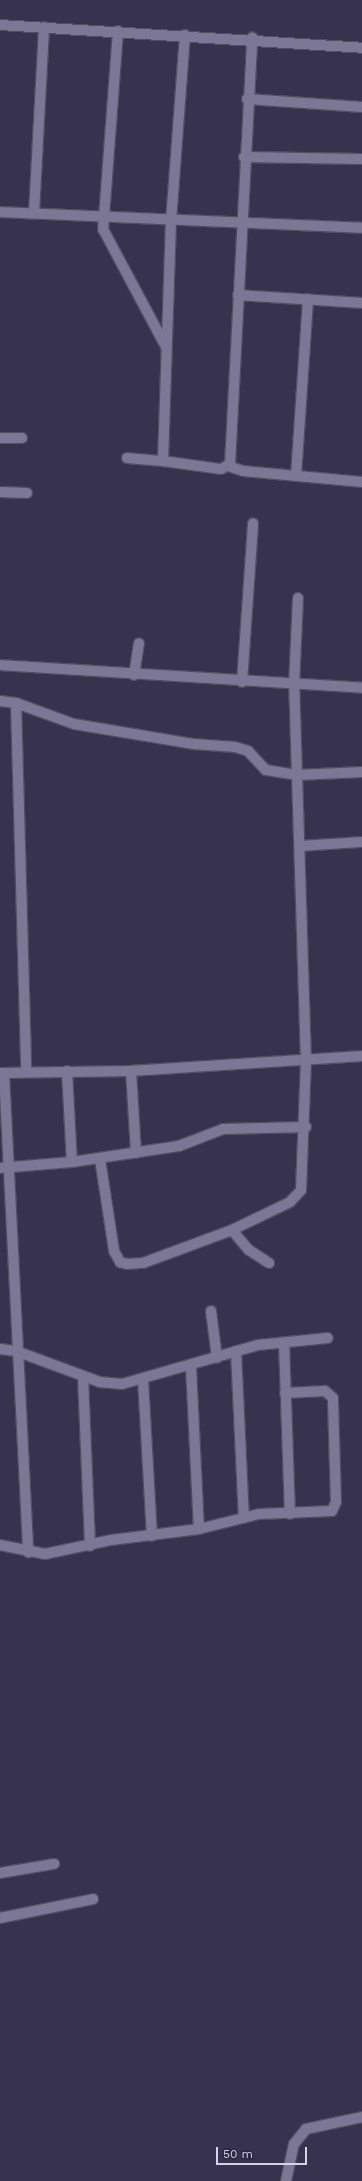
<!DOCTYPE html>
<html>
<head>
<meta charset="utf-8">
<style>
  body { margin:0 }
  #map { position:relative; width:362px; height:2181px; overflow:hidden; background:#37324d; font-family:"Work Sans",sans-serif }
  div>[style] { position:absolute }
  .roads { filter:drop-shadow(1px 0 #524e64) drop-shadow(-1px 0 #524e64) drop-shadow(0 1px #524e64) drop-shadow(0 -1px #524e64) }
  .street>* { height:10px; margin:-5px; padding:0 5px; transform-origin:5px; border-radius:5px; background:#7b7795 }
  .secondary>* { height:10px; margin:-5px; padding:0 5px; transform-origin:5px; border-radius:5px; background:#7b7795 }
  span { translate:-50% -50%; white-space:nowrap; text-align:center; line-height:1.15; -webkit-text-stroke:4px #2d2842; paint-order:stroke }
  .scale { position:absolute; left:216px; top:2147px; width:91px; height:18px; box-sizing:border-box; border:2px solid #d4d2e3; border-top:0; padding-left:5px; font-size:12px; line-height:14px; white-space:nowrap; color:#d4d2e3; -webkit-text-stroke:3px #2d2842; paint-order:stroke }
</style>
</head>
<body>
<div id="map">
  <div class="roads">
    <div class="street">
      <i style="left:0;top:25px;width:363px;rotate:3.6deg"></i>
      <i style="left:118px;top:31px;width:199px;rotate:94.3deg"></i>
      <i style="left:103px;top:229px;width:134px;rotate:61.9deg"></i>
      <i style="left:185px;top:35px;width:186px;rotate:94.3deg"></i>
      <i style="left:171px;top:220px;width:241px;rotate:91.9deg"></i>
      <i style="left:163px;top:461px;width:59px;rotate:7.9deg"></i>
      <i style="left:221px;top:469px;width:10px;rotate:-29deg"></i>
      <i style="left:230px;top:464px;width:427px;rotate:-87deg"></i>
      <i style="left:247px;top:99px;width:115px;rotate:4deg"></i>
      <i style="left:244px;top:157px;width:118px;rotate:1deg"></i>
      <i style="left:0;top:212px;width:362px;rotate:2.5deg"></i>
      <i style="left:34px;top:213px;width:186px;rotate:-86.9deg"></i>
      <i style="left:238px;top:295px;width:124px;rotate:3.7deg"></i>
      <i style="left:0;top:438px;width:22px"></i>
      <i style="left:127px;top:458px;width:36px;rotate:5deg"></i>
      <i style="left:228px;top:466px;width:16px;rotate:18deg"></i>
      <i style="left:243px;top:471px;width:120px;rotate:5.3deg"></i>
      <i style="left:296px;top:476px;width:177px;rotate:-86.1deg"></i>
      <i style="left:0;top:492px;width:27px;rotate:2deg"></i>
      <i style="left:134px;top:675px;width:32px;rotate:-81deg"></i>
      <i style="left:242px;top:682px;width:159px;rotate:-86deg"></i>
      <i style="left:0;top:701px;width:16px;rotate:7deg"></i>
      <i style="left:16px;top:703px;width:62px;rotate:19.9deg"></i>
      <i style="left:74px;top:724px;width:122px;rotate:9.5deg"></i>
      <i style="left:194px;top:744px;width:41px;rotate:4.2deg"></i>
      <i style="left:235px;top:747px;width:14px;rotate:17deg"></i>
      <i style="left:248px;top:751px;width:26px;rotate:47deg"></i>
      <i style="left:266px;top:770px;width:31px;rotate:9deg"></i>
      <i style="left:297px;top:775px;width:65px;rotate:-2.6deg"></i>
      <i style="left:16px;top:703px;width:369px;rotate:88.4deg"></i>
      <i style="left:301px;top:846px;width:61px;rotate:-3.8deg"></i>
      <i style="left:67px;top:1071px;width:91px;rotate:86.9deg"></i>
      <i style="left:131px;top:1071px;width:82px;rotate:86.5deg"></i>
      <i style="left:0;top:1073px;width:131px;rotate:-0.9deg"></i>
      <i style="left:131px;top:1071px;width:231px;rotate:-3.7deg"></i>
      <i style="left:4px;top:1073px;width:480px;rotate:87.1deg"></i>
      <i style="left:100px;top:1159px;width:93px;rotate:81.3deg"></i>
      <i style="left:114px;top:1251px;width:13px;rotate:61deg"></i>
      <i style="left:120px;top:1262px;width:7px;rotate:16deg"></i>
      <i style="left:127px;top:1264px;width:16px;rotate:-4deg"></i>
      <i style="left:143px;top:1263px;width:95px;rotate:-20.3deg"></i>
      <i style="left:232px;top:1230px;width:64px;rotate:-25.8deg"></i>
      <i style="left:290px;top:1202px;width:16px;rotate:-47deg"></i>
      <i style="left:301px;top:1190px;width:129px;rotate:-87.8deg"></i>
      <i style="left:306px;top:1061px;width:375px;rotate:-91.8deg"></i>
      <i style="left:294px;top:686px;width:88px;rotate:-87.4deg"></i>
      <i style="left:0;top:1168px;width:72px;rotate:-4.8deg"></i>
      <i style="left:72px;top:1162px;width:108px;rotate:-8.5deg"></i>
      <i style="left:179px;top:1146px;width:47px;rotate:-21.1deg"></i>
      <i style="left:223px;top:1129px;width:83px;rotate:-1.4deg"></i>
      <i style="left:232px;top:1230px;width:26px;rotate:50deg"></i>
      <i style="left:249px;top:1250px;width:24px;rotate:33deg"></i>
      <i style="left:211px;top:1311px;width:47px;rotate:82.7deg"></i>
      <i style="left:284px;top:1343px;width:171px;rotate:88deg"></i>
      <i style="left:0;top:1349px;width:16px;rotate:7deg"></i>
      <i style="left:16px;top:1351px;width:90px;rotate:20.3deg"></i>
      <i style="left:100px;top:1382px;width:22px;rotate:5deg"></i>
      <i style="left:122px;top:1384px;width:141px;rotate:-16deg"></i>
      <i style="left:258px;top:1345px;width:70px;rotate:-5.7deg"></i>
      <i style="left:236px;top:1351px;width:167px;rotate:87.3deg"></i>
      <i style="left:191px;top:1367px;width:162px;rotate:87.2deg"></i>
      <i style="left:83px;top:1377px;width:169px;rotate:87.6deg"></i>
      <i style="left:143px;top:1380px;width:156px;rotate:86.7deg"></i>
      <i style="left:0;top:1545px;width:46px;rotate:11.3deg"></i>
      <i style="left:45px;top:1554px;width:67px;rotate:-12deg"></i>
      <i style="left:111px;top:1540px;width:89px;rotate:-7.1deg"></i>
      <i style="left:199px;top:1529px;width:62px;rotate:-14deg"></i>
      <i style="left:259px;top:1514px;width:73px;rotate:-2.4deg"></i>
      <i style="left:332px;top:1511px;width:10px;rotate:-66deg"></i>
      <i style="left:336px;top:1502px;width:104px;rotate:-91.7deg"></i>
      <i style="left:333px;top:1398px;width:11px;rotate:-139deg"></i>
      <i style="left:325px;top:1391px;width:40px;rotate:177.1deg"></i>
      <i style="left:0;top:1873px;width:55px;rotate:-9.5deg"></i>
      <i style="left:0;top:1918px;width:95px;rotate:-11.5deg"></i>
      <i style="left:286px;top:2181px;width:38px;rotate:-78deg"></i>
      <i style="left:294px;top:2144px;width:19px;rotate:-51deg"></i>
      <i style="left:306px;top:2129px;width:57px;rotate:-12.1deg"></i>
    </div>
    <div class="secondary">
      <i style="left:0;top:665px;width:363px;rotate:3.6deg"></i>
    </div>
  </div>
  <div class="scale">50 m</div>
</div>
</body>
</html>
